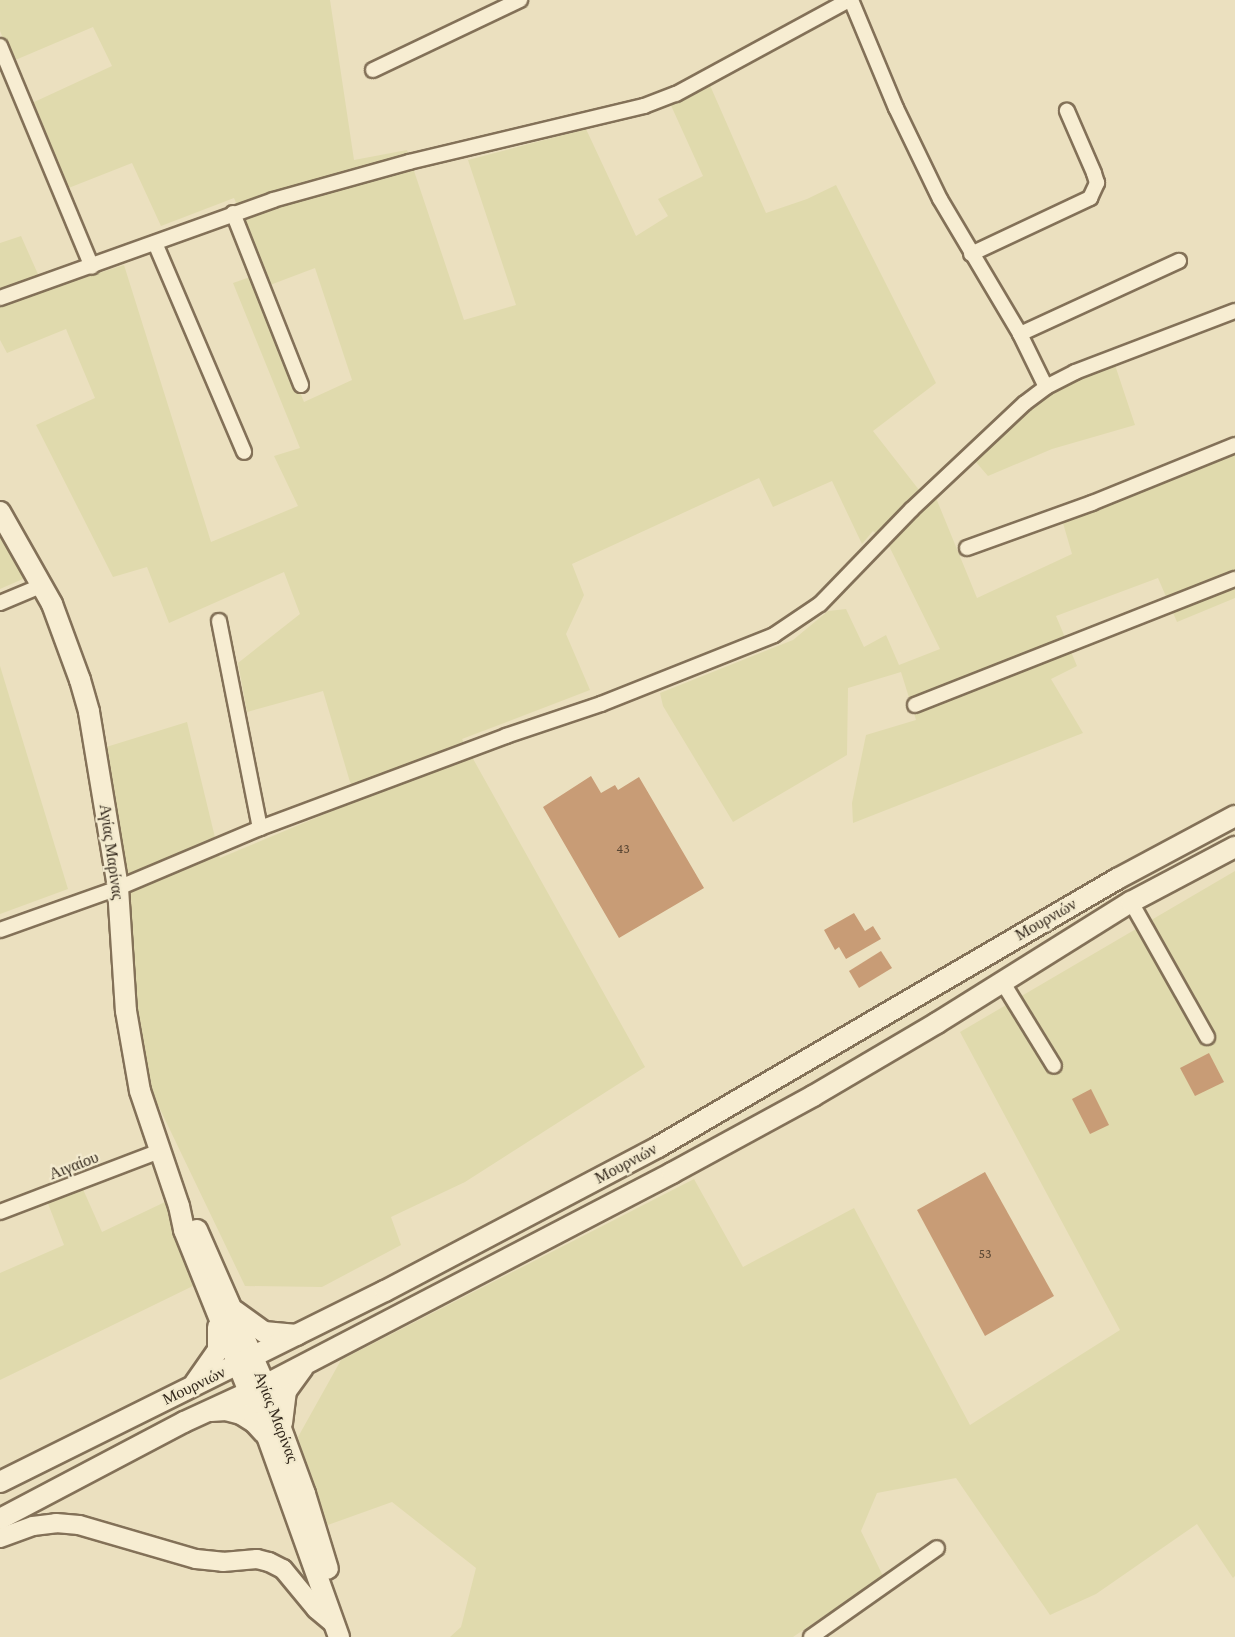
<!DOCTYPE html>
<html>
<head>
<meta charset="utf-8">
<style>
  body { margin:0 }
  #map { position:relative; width:1235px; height:1637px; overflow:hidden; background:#ebe0bf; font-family:"Crimson Pro",serif }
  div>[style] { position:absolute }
  .farmland>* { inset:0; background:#e0daad }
  .building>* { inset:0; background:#c89c76 }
  .roads { filter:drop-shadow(2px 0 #837158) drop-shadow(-2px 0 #837158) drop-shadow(0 2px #837158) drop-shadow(0 -2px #837158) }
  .minor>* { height:14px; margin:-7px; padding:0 7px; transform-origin:7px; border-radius:7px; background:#f7edd2 }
  .tertiary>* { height:18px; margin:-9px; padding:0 9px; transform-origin:9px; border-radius:9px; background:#f7edd2 }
  .secondary>* { height:20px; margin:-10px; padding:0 10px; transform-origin:10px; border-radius:10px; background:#f7edd2 }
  span { translate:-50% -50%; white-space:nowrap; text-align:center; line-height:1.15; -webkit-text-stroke:4.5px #f3eace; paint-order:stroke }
  .number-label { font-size:14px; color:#584532 }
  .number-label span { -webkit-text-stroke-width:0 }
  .street-label { font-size:16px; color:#33281c }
</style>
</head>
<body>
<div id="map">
  <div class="farmland">
    <i style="clip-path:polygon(0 0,330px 0,354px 160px,407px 150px,464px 320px,516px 305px,468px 160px,586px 129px,636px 236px,668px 216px,658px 199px,703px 176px,664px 90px,705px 74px,766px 213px,807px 199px,836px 185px,936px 383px,873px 431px,930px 504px,936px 498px,977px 598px,1072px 554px,1063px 523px,1155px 487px,1151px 473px,1235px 443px,1235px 598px,1177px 622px,1158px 578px,1056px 616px,1077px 666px,1051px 679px,1083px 733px,853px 823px,852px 803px,866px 735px,916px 720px,901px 672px,848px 688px,847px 755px,733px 822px,663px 706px,660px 693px,793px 640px,828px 611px,846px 609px,864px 647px,886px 635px,899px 665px,940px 649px,888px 544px,873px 531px,862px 544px,832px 481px,773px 507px,759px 478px,572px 564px,584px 595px,566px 634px,590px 690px,462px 739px,645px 1067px,465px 1182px,391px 1217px,401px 1245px,322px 1287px,245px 1286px,146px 1080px,103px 748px,187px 722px,220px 858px,361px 799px,350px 782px,323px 691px,247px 712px,238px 663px,300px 614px,284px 572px,169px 623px,147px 567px,113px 577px,36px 425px,95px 398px,66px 329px,7px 353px,0 340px,0 243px,21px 236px,45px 290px,124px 265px,211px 542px,298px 506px,274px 456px,300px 448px,233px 283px,253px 276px,304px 402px,352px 380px,315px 268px,270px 285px,234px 198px,161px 226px,132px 163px,66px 189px,32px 103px,112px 66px,93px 27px,13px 61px,0 31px)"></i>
    <i style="clip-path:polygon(1111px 353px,1135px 425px,1052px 449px,988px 476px,975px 461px,1046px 382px)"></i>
    <i style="clip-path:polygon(0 534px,25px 578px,0 589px)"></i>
    <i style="clip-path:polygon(0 666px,68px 889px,0 914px)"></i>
    <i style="clip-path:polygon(1235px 871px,1235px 1576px,1233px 1578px,1197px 1524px,1096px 1594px,1050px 1615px,956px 1478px,877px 1493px,861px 1531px,883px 1576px,793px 1637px,450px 1637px,461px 1627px,476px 1568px,392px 1502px,325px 1526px,298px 1437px,341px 1360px,694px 1179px,743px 1267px,854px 1208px,970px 1425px,1120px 1330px,960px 1032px)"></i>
    <i style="clip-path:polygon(82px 1187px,102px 1232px,165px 1202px,197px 1284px,0 1380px,0 1273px,64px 1245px,47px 1201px)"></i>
  </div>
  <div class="building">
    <i style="clip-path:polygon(591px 776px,601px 793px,615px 785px,618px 790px,639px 777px,704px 888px,619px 938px,543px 807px)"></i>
    <i style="clip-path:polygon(854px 913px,865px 931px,873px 926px,881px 939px,846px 959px,839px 947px,835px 950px,824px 930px)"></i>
    <i style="clip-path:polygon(881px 951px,892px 968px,859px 988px,849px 971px)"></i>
    <i style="clip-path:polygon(1209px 1053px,1224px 1082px,1195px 1096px,1180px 1068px)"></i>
    <i style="clip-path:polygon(1091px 1089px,1109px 1125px,1090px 1134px,1072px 1099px)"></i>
    <i style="clip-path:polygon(985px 1172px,1054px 1296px,985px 1336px,917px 1210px)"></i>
  </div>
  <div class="roads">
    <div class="minor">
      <i style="left:851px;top:0;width:117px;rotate:67.4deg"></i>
      <i style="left:896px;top:108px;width:101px;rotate:64.2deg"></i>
      <i style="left:940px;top:199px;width:157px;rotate:59.3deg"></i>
      <i style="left:1020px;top:334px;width:59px;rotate:63.9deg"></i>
      <i style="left:0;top:46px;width:239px;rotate:67.4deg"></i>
      <i style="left:373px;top:70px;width:163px;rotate:-25.5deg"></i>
      <i style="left:233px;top:213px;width:185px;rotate:68.4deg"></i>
      <i style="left:155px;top:243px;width:227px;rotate:66.9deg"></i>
      <i style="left:971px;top:254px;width:132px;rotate:-25.2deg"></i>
      <i style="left:1090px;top:198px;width:17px;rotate:-65deg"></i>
      <i style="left:1097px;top:183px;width:10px;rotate:-107deg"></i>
      <i style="left:1094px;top:173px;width:68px;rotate:-113.5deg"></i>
      <i style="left:0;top:298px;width:290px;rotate:-19.7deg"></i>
      <i style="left:273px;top:200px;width:141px;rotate:-15.6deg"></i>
      <i style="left:409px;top:162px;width:242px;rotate:-13.4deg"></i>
      <i style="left:644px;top:106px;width:34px;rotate:-21deg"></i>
      <i style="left:676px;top:94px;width:197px;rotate:-28.5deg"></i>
      <i style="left:1020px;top:334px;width:175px;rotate:-24.7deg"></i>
      <i style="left:967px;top:548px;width:133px;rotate:-19.8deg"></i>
      <i style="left:1092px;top:503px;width:154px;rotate:-22.1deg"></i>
      <i style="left:0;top:603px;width:47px;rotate:-22.7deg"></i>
      <i style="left:219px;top:621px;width:211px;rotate:78.8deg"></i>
      <i style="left:915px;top:705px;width:344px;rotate:-21.5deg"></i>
      <i style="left:1131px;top:902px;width:155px;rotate:60.6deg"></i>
      <i style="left:0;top:930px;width:125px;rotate:-19.6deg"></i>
      <i style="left:118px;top:888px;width:154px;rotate:-22.9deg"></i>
      <i style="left:260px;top:828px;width:263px;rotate:-20.5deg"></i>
      <i style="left:506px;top:736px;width:100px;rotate:-18.6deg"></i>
      <i style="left:601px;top:704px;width:186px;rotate:-21.7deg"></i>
      <i style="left:774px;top:635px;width:55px;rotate:-34deg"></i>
      <i style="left:820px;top:604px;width:131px;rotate:-45.9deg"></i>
      <i style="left:911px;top:510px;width:156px;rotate:-43.2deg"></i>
      <i style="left:1025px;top:403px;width:26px;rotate:-37deg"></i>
      <i style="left:1046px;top:387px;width:33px;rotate:-27deg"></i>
      <i style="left:1075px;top:372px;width:171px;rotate:-20.9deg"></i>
      <i style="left:1003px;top:983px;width:97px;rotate:58.4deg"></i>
      <i style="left:0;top:1212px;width:171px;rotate:-20.9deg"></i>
      <i style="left:811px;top:1637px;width:154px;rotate:-35.2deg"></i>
    </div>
    <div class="tertiary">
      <i style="left:0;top:1538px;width:35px;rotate:-20deg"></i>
      <i style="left:33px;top:1526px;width:23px;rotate:-7deg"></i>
      <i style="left:56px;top:1523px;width:23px;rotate:5deg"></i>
      <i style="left:79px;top:1525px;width:122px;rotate:16.2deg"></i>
      <i style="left:196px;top:1559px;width:27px;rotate:6deg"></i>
      <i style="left:223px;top:1562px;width:34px;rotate:-5deg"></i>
      <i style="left:257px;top:1559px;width:12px;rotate:14deg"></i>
      <i style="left:269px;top:1562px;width:16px;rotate:27deg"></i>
      <i style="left:283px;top:1569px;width:52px;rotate:50.5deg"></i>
      <i style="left:316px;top:1609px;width:25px;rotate:40deg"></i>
    </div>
    <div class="secondary">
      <i style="left:0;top:512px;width:106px;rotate:60.5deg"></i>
      <i style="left:52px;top:604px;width:81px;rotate:69.8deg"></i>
      <i style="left:80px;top:680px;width:33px;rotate:74deg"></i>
      <i style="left:89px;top:712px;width:178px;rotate:80.6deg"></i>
      <i style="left:118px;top:888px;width:123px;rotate:86.3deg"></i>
      <i style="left:126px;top:1011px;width:81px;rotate:80.1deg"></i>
      <i style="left:140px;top:1091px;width:121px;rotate:71.3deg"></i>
      <i style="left:179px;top:1206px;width:25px;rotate:78deg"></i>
      <i style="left:184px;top:1230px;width:222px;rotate:68.1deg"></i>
      <i style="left:267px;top:1436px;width:214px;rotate:70.3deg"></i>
      <i style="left:197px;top:1230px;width:169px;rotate:66.3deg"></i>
      <i style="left:265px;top:1385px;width:116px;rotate:69.8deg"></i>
      <i style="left:305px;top:1494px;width:78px;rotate:73deg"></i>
      <i style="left:235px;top:1311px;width:36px;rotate:36deg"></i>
      <i style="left:264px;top:1332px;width:33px;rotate:5deg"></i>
      <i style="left:195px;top:1383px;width:40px;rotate:-55.1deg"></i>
      <i style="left:218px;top:1350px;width:23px;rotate:-90deg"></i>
      <i style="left:211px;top:1411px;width:15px;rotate:-4deg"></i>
      <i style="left:226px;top:1410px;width:16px;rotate:15deg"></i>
      <i style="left:241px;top:1414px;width:15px;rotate:32deg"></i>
      <i style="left:254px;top:1422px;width:15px;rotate:48deg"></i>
      <i style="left:282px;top:1423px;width:32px;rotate:-83deg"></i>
      <i style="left:286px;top:1391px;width:29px;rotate:-54deg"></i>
      <i style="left:0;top:1482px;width:430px;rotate:-26.4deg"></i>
      <i style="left:385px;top:1291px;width:309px;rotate:-27.8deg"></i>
      <i style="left:658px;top:1147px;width:532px;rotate:-30.28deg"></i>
      <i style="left:1117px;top:879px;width:134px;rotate:-28.1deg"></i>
      <i style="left:0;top:1519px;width:208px;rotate:-27.8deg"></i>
      <i style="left:184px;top:1422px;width:89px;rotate:-24.6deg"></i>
      <i style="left:265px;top:1385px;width:459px;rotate:-27.5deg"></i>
      <i style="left:672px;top:1173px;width:161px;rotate:-28.6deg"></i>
      <i style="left:813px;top:1096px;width:144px;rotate:-30.5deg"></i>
      <i style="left:937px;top:1023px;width:229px;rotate:-32deg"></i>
      <i style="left:1131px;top:902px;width:118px;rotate:-27.9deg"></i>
    </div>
  </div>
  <div class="number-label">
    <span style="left:623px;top:848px">43</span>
    <span style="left:985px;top:1253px">53</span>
  </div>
  <div class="street-label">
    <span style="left:111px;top:852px;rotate:82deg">Αγίας Μαρίνας</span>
    <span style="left:1046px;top:920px;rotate:-30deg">Μουρνιών</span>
    <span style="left:626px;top:1164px;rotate:-28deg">Μουρνιών</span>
    <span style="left:74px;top:1166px;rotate:-21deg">Αιγαίου</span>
    <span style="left:194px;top:1386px;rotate:-26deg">Μουρνιών</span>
    <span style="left:276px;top:1417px;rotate:69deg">Αγίας Μαρίνας</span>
  </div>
</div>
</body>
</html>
